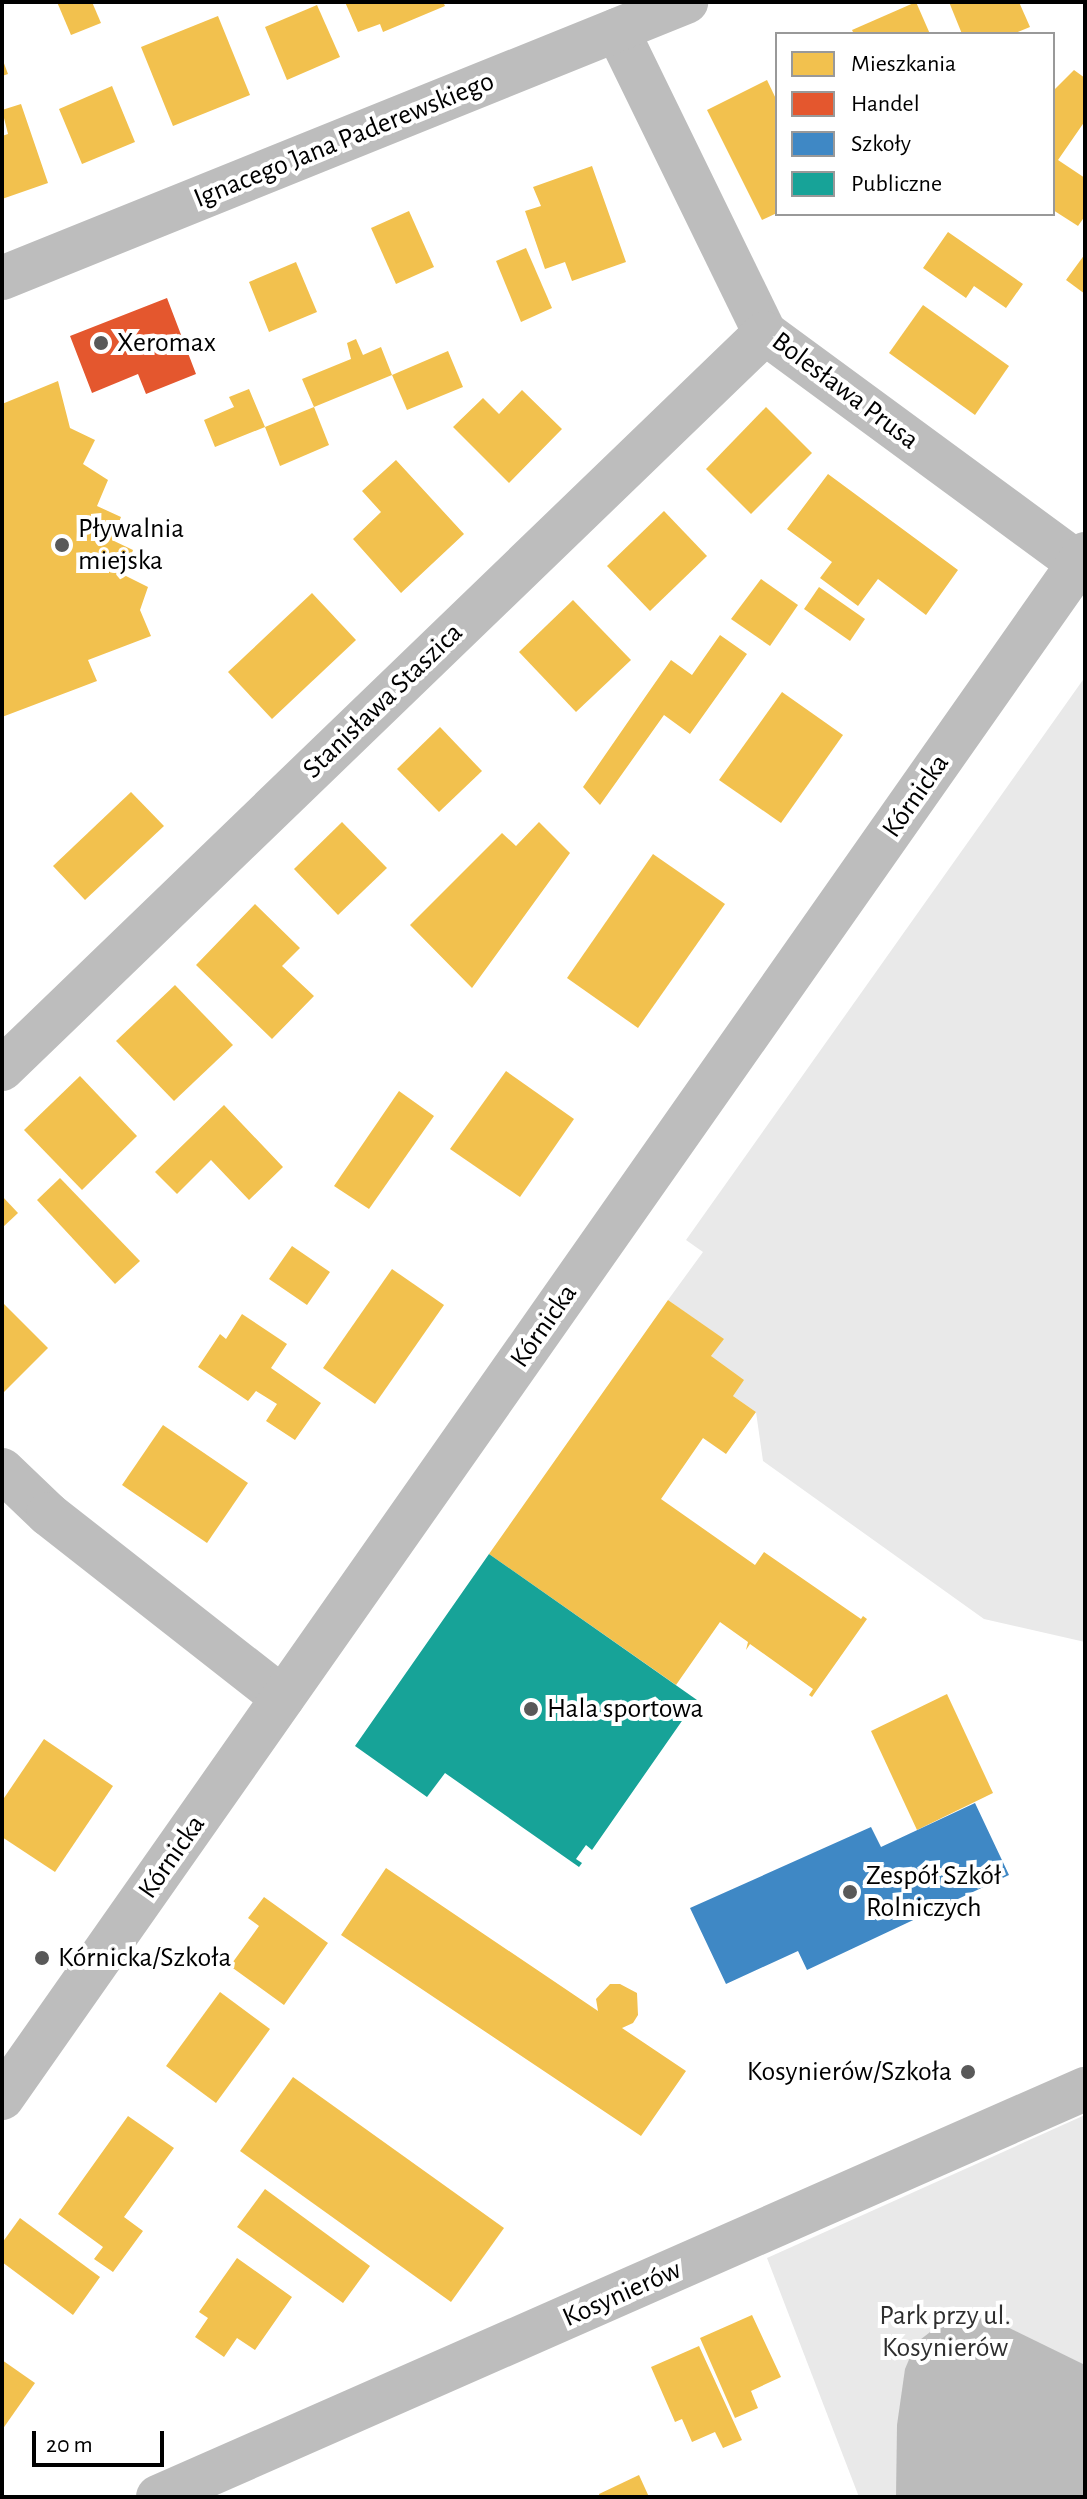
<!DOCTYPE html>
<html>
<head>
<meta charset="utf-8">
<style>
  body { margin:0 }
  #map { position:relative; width:1087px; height:2499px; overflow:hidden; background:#fff; font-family:"Alegreya Sans",sans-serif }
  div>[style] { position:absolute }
  .green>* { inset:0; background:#e9e9e9 }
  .water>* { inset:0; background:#bbb }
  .homes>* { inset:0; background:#f2c14e }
  .shops>* { inset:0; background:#e4572e }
  .schools>* { inset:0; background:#3f88c5 }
  .public>* { inset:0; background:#17a398 }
  .minor>* { height:44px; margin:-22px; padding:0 22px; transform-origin:22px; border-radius:22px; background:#bdbdbd }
  .tertiary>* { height:44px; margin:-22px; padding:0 22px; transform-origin:22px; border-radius:22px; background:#bdbdbd }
  .dots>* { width:22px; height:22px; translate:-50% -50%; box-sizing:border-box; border:4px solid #fff; border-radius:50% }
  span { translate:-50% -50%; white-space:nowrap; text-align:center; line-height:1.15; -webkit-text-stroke:8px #fff; paint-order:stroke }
  .street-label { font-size:28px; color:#000 }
  .poi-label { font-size:28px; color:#000 }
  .left { translate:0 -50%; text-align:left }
  .right { translate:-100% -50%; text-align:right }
  .park-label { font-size:28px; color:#2e2e2e }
  .frame { position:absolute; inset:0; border:4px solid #000; pointer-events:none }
  .legend { position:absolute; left:775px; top:32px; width:280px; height:184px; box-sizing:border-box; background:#fff; border:2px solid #999; margin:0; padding:10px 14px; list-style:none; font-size:24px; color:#000 }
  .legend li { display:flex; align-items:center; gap:16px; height:40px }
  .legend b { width:40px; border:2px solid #999 }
  .scale { position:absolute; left:32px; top:2431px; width:132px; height:36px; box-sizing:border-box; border:4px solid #000; border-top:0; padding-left:10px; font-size:24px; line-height:28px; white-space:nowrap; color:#000; -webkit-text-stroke:6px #fff; paint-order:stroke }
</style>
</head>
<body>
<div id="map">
  <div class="green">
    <i style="clip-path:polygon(1085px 677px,1085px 1642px,984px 1619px,763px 1461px,756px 1412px,733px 1396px,711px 1356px,723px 1339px,668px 1300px,703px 1252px,686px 1240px)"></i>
    <i style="clip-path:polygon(1085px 2115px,1085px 2497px,859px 2497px,767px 2258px)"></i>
  </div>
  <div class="water">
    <i style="clip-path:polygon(987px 2317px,1085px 2365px,1085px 2497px,896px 2497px,897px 2425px,905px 2369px,916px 2343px,934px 2329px)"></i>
  </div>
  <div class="homes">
    <i style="clip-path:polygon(57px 2px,92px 2px,101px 23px,71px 35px)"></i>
    <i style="clip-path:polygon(345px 2px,443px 2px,445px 6px,383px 32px,380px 24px,358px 32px)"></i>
    <i style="clip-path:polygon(916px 2px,930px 34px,854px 34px,852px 30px)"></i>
    <i style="clip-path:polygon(949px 2px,1019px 2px,1030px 27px,1013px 34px,962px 34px)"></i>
    <i style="clip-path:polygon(317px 5px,340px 57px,287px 80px,265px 27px)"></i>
    <i style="clip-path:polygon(218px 16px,250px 95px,173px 126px,141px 47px)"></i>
    <i style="clip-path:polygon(2px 58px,8px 74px,2px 76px)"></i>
    <i style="clip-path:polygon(1074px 70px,1085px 78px,1085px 121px,1058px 160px,1085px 178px,1085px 216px,1078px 226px,1053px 210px,1053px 91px)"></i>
    <i style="clip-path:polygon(767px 80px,777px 101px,777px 213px,762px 220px,707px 110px)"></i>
    <i style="clip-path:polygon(112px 86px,135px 142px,82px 164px,59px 109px)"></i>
    <i style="clip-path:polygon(21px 104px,48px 183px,2px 199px,2px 136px,8px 134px,2px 110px)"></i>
    <i style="clip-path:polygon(592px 166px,626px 262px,572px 281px,565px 262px,545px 269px,525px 211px,541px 206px,533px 187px)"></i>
    <i style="clip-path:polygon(409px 211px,434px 267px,396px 284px,371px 228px)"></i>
    <i style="clip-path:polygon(948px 232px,1023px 284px,1006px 308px,974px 286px,966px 298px,923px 268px)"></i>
    <i style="clip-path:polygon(526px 248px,552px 308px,521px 322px,496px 261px)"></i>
    <i style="clip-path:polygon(1085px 254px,1085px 294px,1066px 280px)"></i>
    <i style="clip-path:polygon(296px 262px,317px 312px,269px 332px,249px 282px)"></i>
    <i style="clip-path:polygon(923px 305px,1009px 366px,975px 415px,889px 353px)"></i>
    <i style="clip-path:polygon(356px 339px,363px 355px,381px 347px,392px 375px,314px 407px,302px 379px,351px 359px,347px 343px)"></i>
    <i style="clip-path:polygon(448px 351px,463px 387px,407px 410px,392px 375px)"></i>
    <i style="clip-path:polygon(58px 381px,70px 428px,95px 440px,83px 464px,108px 480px,97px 506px,121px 517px,112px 540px,133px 550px,124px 575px,148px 587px,140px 610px,151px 636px,88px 660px,97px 681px,2px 717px,2px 404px)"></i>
    <i style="clip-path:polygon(249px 389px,265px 427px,215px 447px,204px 420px,234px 407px,229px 397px)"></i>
    <i style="clip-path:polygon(522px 390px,562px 429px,509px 483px,453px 427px,483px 398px,499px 414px)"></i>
    <i style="clip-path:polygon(314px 407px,329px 445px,280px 466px,265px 427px)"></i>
    <i style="clip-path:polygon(766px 407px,812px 453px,751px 514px,706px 469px)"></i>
    <i style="clip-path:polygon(396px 460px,464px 534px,401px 593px,353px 539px,381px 512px,362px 491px)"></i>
    <i style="clip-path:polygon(828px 474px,958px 570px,926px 615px,878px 579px,858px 606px,820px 578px,832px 562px,787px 529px)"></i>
    <i style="clip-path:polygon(664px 511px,707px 556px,650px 611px,607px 566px)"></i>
    <i style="clip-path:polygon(761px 579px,798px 605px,770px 646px,731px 619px)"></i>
    <i style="clip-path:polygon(819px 587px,865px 619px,850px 641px,804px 609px)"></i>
    <i style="clip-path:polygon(312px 593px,356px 640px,272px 719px,228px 672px)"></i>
    <i style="clip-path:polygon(573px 600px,631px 660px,576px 712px,519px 652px)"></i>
    <i style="clip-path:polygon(720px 635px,747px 654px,690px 734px,664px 715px,600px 805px,583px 787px,641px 703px,671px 660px,692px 675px)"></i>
    <i style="clip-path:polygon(782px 692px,843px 735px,781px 823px,719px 780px)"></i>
    <i style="clip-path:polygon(440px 727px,482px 771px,439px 812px,397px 769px)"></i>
    <i style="clip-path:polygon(131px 792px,164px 826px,85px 900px,53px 866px)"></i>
    <i style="clip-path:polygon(342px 822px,387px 868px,338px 915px,294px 869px)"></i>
    <i style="clip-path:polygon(539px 822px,570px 853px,472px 988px,410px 925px,502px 833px,516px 846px)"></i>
    <i style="clip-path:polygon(653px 854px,725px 904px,638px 1028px,567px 978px)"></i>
    <i style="clip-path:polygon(255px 904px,300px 948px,282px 966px,314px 996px,272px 1039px,196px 965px)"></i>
    <i style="clip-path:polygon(175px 985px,233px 1045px,174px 1101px,116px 1041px)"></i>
    <i style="clip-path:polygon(506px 1071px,574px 1119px,520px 1197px,450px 1149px)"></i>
    <i style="clip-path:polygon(80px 1076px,137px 1136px,82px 1190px,24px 1130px)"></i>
    <i style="clip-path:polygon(399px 1091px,434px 1116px,369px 1209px,334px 1186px)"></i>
    <i style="clip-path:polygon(224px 1105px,283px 1167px,249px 1200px,211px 1160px,177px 1194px,155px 1172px)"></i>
    <i style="clip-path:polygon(60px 1178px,140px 1261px,115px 1284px,37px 1200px)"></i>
    <i style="clip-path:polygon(2px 1196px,18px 1213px,2px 1228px)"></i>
    <i style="clip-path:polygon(292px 1246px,330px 1272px,307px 1305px,269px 1279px)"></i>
    <i style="clip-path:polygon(392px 1269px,444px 1305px,375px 1404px,323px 1368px)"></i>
    <i style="clip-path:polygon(668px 1300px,724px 1339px,711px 1356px,744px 1380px,733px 1396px,756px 1412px,726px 1454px,703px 1438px,661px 1499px,755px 1565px,764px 1552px,861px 1619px,863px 1616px,867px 1619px,812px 1697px,809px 1695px,813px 1689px,750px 1644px,746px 1650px,748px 1642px,720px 1622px,676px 1685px,489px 1554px)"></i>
    <i style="clip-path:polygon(2px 1302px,48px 1348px,2px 1394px)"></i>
    <i style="clip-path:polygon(242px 1314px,287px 1344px,271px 1368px,321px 1403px,295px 1440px,266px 1421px,277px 1404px,256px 1391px,248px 1401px,198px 1367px,220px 1334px,226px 1339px)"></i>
    <i style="clip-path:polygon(163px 1425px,248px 1483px,207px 1543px,122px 1485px)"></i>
    <i style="clip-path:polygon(947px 1694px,993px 1793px,917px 1830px,871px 1731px)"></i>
    <i style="clip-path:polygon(44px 1739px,113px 1786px,55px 1872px,2px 1837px,2px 1801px)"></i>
    <i style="clip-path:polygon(386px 1868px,598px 2011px,596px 1999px,610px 1984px,620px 1984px,637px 1993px,638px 2015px,633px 2023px,622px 2028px,686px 2071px,641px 2136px,341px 1935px)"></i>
    <i style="clip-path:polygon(264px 1897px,328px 1943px,284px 2005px,230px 1966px,259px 1926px,248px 1918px)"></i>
    <i style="clip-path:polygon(220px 1992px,270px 2029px,216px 2103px,166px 2066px)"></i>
    <i style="clip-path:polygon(293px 2077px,504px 2228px,451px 2302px,240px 2151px)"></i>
    <i style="clip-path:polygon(128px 2116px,174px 2148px,124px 2217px,143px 2231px,113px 2272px,94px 2259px,103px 2247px,58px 2214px)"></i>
    <i style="clip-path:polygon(265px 2189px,370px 2266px,343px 2303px,237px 2227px)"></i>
    <i style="clip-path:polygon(20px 2218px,100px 2277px,73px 2315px,2px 2262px,2px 2243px)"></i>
    <i style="clip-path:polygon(237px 2258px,292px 2297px,255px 2350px,237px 2338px,224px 2357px,195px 2337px,208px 2318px,199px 2312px)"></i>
    <i style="clip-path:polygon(752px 2315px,781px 2377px,751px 2391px,758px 2408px,735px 2418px,700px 2338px)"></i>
    <i style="clip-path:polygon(699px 2346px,742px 2440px,723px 2448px,715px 2432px,692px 2442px,682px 2419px,675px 2422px,651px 2367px)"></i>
    <i style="clip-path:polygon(2px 2360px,35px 2383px,2px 2430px)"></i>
    <i style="clip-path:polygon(639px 2475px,649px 2497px,600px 2497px,599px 2494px)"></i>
  </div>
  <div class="shops">
    <i style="clip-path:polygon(167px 298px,196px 374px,146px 394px,138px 374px,92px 393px,70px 336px)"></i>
  </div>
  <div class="schools">
    <i style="clip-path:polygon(975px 1803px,1009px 1875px,807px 1970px,798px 1951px,726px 1984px,690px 1908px,871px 1827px,881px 1847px)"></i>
  </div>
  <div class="public">
    <i style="clip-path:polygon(489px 1554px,697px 1700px,694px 1705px,688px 1700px,679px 1714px,684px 1718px,592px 1850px,586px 1845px,576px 1859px,582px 1863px,579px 1867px,445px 1773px,427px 1797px,355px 1746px)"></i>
  </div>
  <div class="minor">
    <i style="left:617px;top:30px;width:337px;rotate:64deg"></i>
    <i style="left:765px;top:333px;width:388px;rotate:36.3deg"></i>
    <i style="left:2px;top:278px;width:738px;rotate:-21.97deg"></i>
    <i style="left:2px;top:1069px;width:1060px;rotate:-43.97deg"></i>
    <i style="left:2px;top:1470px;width:64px;rotate:43.7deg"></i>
    <i style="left:48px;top:1514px;width:298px;rotate:38.1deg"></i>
    <i style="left:158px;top:2497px;width:1013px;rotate:-23.76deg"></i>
  </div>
  <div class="tertiary">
    <i style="left:2px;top:2098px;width:1886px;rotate:-54.95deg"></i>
  </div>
  <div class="dots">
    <i style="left:101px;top:343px;background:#595959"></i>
    <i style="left:62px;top:545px;background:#595959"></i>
    <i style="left:531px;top:1709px;background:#595959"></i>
    <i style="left:850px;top:1892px;background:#595959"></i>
    <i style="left:42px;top:1958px;background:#595959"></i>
    <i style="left:968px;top:2072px;background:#595959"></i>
  </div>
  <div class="street-label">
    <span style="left:344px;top:140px;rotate:-22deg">Ignacego Jana Paderewskiego</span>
    <span style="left:845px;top:391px;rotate:37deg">Bolesława Prusa</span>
    <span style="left:383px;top:701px;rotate:-44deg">Stanisława Staszica</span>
    <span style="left:916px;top:796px;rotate:-55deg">Kórnicka</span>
    <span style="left:544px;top:1326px;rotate:-55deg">Kórnicka</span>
    <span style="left:172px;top:1857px;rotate:-55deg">Kórnicka</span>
    <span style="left:622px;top:2294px;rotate:-24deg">Kosynierów</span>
  </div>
  <div class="poi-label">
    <span class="left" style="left:117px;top:343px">Xeromax</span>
    <span class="left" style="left:78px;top:545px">Pływalnia<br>miejska</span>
    <span class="left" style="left:547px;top:1709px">Hala sportowa</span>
    <span class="left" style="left:866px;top:1892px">Zespół Szkół<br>Rolniczych</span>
    <span class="left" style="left:58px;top:1958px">Kórnicka/Szkoła</span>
    <span class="right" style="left:952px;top:2072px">Kosynierów/Szkoła</span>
  </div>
  <div class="park-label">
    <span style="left:945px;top:2332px">Park przy ul.<br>Kosynierów</span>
  </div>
  <div class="frame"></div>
  <ul class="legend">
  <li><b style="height:22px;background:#f2c14e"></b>Mieszkania</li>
  <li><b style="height:22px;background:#e4572e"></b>Handel</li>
  <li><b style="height:22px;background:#3f88c5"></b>Szkoły</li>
  <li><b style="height:22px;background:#17a398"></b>Publiczne</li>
  </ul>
  <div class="scale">20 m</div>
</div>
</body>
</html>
